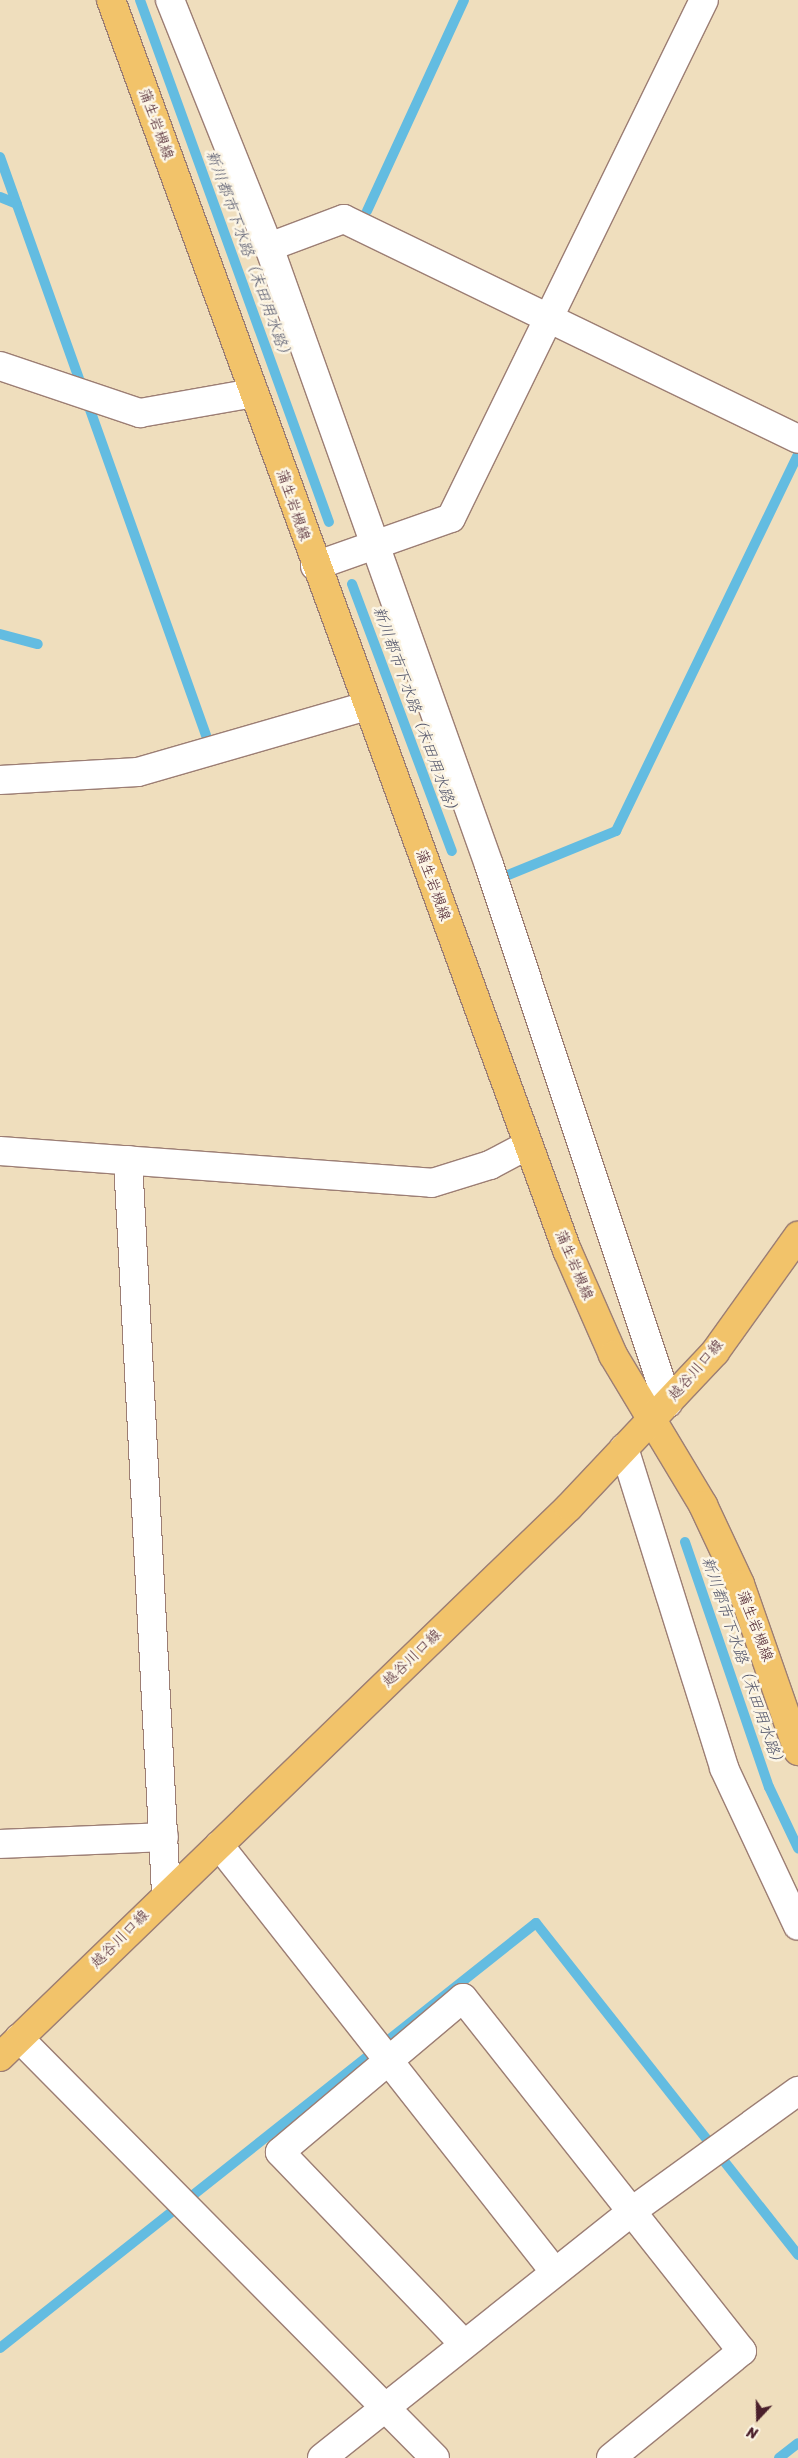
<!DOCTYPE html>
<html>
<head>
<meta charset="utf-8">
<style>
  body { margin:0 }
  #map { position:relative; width:798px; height:2458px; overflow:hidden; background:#efdebd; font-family:Sriracha,"Klee One",sans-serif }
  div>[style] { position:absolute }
  .stream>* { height:10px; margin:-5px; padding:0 5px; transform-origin:5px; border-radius:5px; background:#63bce1 }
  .roads { filter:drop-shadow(1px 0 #9c7e74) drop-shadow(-1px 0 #9c7e74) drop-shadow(0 1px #9c7e74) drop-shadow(0 -1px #9c7e74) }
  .minor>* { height:28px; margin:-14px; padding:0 14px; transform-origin:14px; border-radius:14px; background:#fff }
  .major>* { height:28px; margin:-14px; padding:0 14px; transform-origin:14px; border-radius:14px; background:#f2c36a }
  span { translate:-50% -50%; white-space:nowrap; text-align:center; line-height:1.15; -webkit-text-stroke:5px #fcf5e5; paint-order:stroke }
  .street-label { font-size:15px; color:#4a1f2b }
  .water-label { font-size:16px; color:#53566b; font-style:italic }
  .north { position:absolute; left:733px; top:2393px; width:50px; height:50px; -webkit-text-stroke:4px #fcf5e5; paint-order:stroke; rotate:201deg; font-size:14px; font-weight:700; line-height:20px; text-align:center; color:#4a1f2b }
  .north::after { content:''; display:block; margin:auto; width:18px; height:22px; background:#4a1f2b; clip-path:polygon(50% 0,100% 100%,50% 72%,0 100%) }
</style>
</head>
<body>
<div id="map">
  <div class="stream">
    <i style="left:140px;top:0;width:555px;rotate:70.1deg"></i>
    <i style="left:0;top:157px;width:617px;rotate:70.39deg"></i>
    <i style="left:0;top:197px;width:18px;rotate:22deg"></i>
    <i style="left:367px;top:211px;width:232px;rotate:-65.3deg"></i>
    <i style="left:352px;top:584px;width:285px;rotate:69.5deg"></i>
    <i style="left:0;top:634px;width:39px;rotate:15deg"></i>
    <i style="left:508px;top:875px;width:117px;rotate:-22.2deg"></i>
    <i style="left:616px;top:831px;width:418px;rotate:-64.2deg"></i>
    <i style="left:685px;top:1542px;width:259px;rotate:71.1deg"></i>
    <i style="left:769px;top:1787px;width:68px;rotate:64.6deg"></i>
    <i style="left:0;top:2348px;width:684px;rotate:-38.41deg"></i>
    <i style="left:536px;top:1923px;width:423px;rotate:51.7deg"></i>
    <i style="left:779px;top:2458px;width:24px;rotate:-38deg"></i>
  </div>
  <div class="roads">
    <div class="minor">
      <i style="left:170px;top:0;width:266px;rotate:68.2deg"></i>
      <i style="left:269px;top:247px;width:656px;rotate:70.4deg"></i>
      <i style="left:489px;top:865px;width:567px;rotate:71.6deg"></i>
      <i style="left:269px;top:247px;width:80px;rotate:-20.5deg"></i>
      <i style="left:344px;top:219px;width:504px;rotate:25.85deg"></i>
      <i style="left:0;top:366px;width:148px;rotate:18.6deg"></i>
      <i style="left:140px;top:413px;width:116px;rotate:-10deg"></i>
      <i style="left:315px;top:566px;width:144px;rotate:-19.4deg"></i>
      <i style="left:451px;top:518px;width:576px;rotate:-63.97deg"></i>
      <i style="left:0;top:780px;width:138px;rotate:-3.3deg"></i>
      <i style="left:138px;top:772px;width:237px;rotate:-16.1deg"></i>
      <i style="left:0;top:1151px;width:433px;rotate:4.2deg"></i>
      <i style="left:432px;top:1183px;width:61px;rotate:-17.2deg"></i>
      <i style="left:490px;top:1165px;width:43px;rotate:-27.8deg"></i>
      <i style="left:128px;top:1160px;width:734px;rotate:87.03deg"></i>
      <i style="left:624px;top:1448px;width:335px;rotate:72.6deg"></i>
      <i style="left:724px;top:1768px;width:174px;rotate:64.9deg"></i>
      <i style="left:0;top:1844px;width:164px;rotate:-2.4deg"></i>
      <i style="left:219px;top:1845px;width:542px;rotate:51.82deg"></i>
      <i style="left:19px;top:2038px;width:591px;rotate:45.27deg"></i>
      <i style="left:464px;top:2344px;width:266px;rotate:-133.8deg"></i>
      <i style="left:280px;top:2152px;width:239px;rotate:-40.1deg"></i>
      <i style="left:463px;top:1998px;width:450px;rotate:51.7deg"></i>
      <i style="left:742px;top:2351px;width:169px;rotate:140.8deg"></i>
      <i style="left:322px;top:2458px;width:396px;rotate:-38.5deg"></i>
      <i style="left:632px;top:2211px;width:205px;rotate:-35.9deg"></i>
    </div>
    <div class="major">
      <i style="left:111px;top:0;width:1331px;rotate:69.96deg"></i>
      <i style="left:567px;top:1250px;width:115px;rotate:66.3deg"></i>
      <i style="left:613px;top:1355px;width:175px;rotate:59deg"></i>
      <i style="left:703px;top:1505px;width:87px;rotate:64.9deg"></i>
      <i style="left:740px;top:1584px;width:177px;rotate:70.8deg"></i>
      <i style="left:0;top:2057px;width:791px;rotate:-44.03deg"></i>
      <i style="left:569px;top:1507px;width:213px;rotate:-46.7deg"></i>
      <i style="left:715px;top:1352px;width:143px;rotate:-54.4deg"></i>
    </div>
  </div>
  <div class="street-label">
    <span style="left:156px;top:124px;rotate:70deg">蒲生岩槻線</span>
    <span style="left:293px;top:505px;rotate:71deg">蒲生岩槻線</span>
    <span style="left:433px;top:885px;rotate:70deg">蒲生岩槻線</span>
    <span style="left:574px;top:1265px;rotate:67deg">蒲生岩槻線</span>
    <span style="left:696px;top:1370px;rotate:-49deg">越谷川口線</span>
    <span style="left:755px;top:1626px;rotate:69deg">蒲生岩槻線</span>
    <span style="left:412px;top:1658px;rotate:-44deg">越谷川口線</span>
    <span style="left:120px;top:1939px;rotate:-45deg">越谷川口線</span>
  </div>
  <div class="water-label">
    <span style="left:249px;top:256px;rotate:70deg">新川都市下水路（末田用水路）</span>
    <span style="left:416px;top:712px;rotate:70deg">新川都市下水路（末田用水路）</span>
    <span style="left:743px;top:1663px;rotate:71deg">新川都市下水路（末田用水路）</span>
  </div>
  <div class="north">N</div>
</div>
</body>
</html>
